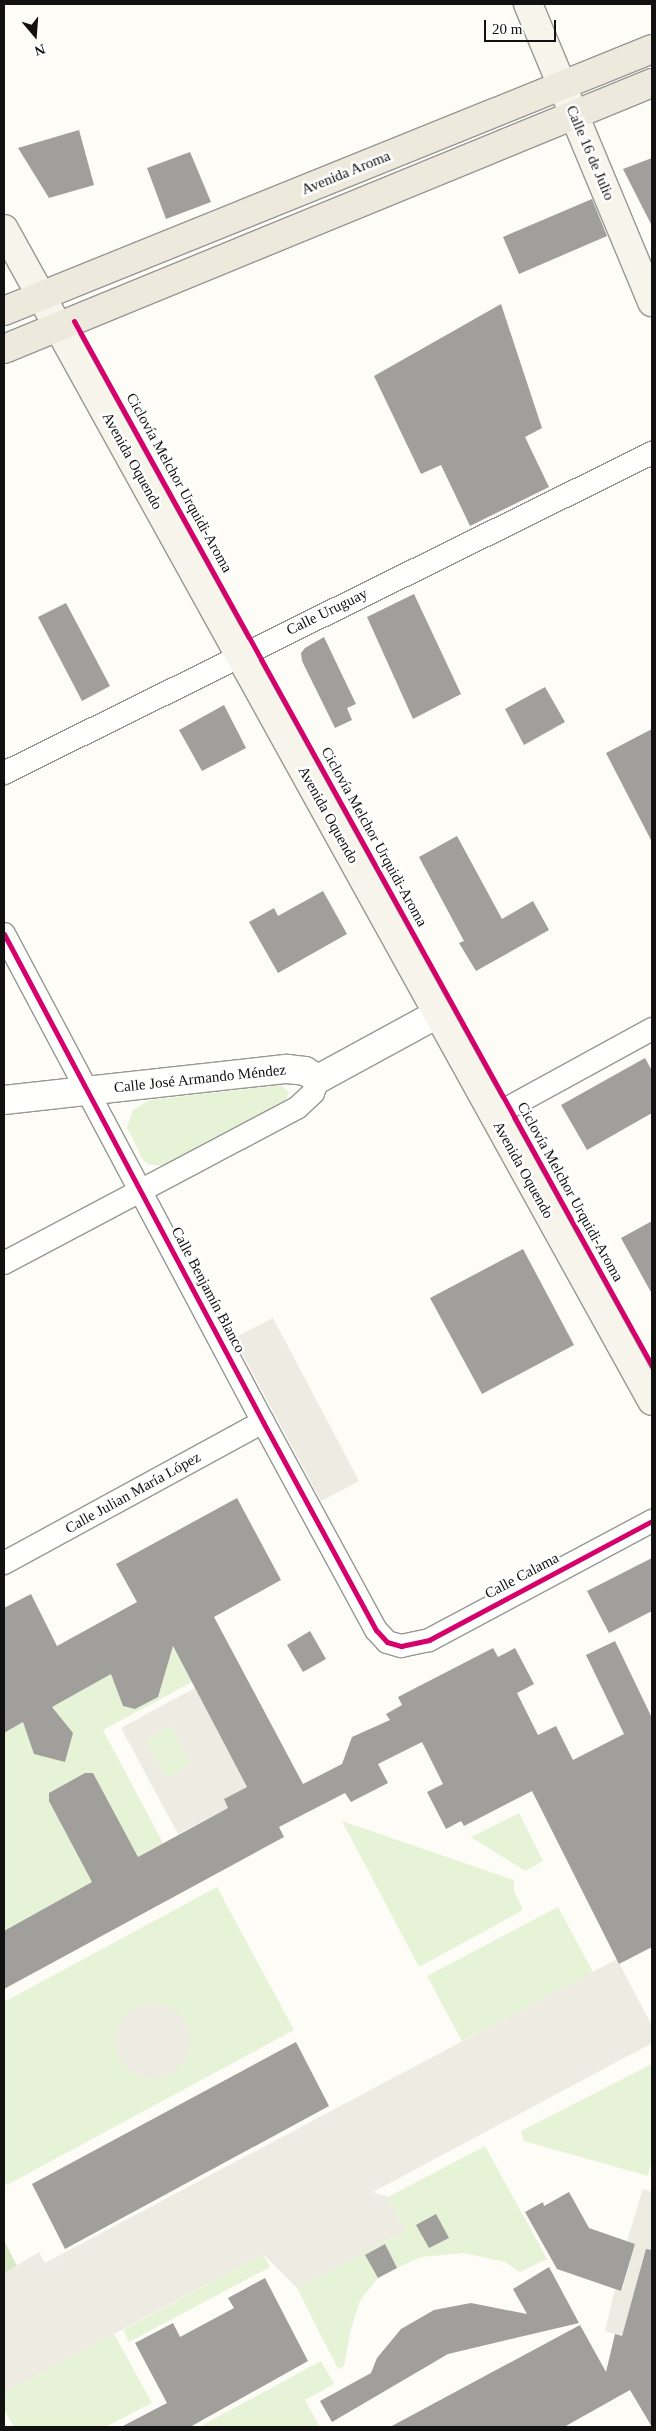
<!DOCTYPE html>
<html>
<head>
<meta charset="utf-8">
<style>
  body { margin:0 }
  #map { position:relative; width:656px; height:2431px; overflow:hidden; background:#fdfcf7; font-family:Georgia,serif }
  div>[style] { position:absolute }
  .green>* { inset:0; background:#e7f3d7 }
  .forest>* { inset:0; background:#d8eac5 }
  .plaza>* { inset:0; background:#edebe2 }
  .round { border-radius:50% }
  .building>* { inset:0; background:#a19f9c }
  .roads { filter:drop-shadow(1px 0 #979795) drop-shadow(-1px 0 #979795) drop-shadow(0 1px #979795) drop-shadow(0 -1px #979795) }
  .minor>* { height:22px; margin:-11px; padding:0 11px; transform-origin:11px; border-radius:11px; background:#fffffe }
  .tertiary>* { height:28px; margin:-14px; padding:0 14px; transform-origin:14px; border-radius:14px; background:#fffffe }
  .secondary>* { height:28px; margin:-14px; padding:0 14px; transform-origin:14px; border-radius:14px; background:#f6f4eb }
  .primary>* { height:28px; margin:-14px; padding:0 14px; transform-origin:14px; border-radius:14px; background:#ede9dc }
  .cycleway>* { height:5px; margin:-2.5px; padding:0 2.5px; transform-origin:2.5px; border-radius:2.5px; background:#d6006c }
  span { translate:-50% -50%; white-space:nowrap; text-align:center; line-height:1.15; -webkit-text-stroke:5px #fff; paint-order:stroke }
  .street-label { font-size:15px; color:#111 }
  .frame { position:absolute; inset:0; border:5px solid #111; pointer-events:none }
  .north { position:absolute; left:10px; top:10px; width:50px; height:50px; -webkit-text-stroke:4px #fff; paint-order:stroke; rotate:162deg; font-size:14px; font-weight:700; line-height:20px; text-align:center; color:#111 }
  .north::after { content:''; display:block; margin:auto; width:18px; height:22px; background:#111; clip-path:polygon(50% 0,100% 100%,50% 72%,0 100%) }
  .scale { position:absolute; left:484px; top:20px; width:72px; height:22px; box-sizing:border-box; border:2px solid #111; border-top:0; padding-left:6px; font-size:15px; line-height:18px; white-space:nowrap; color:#111; -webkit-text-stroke:4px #fff; paint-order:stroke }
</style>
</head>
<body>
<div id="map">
  <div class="green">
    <i style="clip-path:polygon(281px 1085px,289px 1092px,285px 1102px,163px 1166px,148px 1164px,143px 1160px,127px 1127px,133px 1110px,150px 1100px)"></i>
    <i style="clip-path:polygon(170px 1641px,192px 1682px,103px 1730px,163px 1843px,4px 1931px,4px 1733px)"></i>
    <i style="clip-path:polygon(171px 1725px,191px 1765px,166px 1779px,146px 1739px)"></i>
    <i style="clip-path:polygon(519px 1813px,543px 1861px,525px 1871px,471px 1837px)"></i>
    <i style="clip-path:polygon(342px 1821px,514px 1880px,514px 1891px,523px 1910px,419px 1967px)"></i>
    <i style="clip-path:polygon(217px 1887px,294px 2030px,7px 2185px,4px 2179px,4px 2002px)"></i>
    <i style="clip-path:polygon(558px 1907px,593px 1972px,462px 2041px,427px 1976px)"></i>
    <i style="clip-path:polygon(652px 2064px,652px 2158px,648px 2176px,524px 2141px,521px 2131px)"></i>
    <i style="clip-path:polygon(485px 2146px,547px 2259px,520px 2272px,505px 2262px,464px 2253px,421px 2257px,397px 2268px,378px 2278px,361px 2299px,351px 2328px,344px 2366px,338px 2369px,297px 2288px,405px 2231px,388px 2197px)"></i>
    <i style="clip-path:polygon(263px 2254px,270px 2267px,129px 2342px,123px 2330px)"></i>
    <i style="clip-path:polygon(114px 2334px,152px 2403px,105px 2427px,14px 2427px,4px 2409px,4px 2393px)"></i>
    <i style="clip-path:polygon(321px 2361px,334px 2384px,305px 2400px,320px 2427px,199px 2427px)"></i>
  </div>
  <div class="forest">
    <i style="clip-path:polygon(4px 2240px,17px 2266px,4px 2273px)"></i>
  </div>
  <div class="plaza">
    <i style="clip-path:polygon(273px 1318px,359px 1481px,321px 1501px,234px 1338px)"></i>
    <i style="clip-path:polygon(evenodd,195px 1688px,247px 1787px,224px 1799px,228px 1808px,178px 1834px,121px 1728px,195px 1688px,171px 1725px,191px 1765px,166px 1778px,146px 1739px,171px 1725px)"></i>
    <i style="clip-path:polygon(617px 1959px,652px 2026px,652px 2043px,373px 2192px,388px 2197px,405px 2231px,297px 2288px,263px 2254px,4px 2393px,4px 2273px,39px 2252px,45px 2263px)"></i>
    <i class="round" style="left:115px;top:2003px;width:76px;height:76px"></i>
    <i style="clip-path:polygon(643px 2189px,652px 2192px,652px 2286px,638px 2281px,622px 2336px,605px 2331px,615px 2289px,622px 2291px,635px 2244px,627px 2241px)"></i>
  </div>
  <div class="building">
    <i style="clip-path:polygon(79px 130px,94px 185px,49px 198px,18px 148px)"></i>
    <i style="clip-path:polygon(190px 152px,211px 202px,166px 219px,147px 168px)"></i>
    <i style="clip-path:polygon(652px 158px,652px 226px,623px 169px)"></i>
    <i style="clip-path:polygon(592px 199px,607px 236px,519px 274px,503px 237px)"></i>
    <i style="clip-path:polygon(501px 304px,542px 428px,525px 437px,549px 487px,470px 526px,441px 465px,421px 474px,374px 376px)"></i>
    <i style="clip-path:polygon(414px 594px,461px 694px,413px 719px,367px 617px)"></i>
    <i style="clip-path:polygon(66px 603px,110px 686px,82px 701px,38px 617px)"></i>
    <i style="clip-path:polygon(324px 637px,356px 704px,347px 708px,352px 720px,335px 728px,302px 661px,301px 653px,305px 648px)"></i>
    <i style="clip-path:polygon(545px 687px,565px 722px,524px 745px,505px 709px)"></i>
    <i style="clip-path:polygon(224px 705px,246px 748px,202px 771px,179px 730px)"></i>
    <i style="clip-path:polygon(652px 729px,652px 842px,606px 753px)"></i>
    <i style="clip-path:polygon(457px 836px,502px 919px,533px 901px,549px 930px,476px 971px,459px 943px,464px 941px,419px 857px)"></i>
    <i style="clip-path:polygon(323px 891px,347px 934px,278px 973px,249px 922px,274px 908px,278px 916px)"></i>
    <i style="clip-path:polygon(645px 1058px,652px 1071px,652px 1113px,587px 1150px,561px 1105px)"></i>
    <i style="clip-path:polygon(652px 1221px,652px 1294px,621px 1238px)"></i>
    <i style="clip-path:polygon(523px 1249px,574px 1345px,482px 1394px,430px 1298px)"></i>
    <i style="clip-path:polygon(237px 1498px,281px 1580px,214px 1617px,303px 1784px,342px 1764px,352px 1737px,390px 1720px,386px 1714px,402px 1705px,398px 1697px,493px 1648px,498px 1657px,515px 1648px,534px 1684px,517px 1693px,538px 1735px,556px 1726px,573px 1760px,624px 1734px,586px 1655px,615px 1641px,652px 1718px,652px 1947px,619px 1964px,532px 1791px,464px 1826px,461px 1821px,446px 1829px,427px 1792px,443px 1784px,422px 1742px,378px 1764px,388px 1783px,351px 1802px,345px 1793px,279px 1827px,284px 1837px,4px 1989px,4px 1931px,92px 1882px,49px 1801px,49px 1793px,85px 1773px,93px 1773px,138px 1857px,228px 1808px,224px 1799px,247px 1787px,173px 1646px,158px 1697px,135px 1709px,123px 1706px,111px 1674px,52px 1707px,73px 1733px,65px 1762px,34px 1754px,23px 1722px,4px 1733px,4px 1608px,31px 1594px,57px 1646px,137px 1602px,116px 1564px)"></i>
    <i style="clip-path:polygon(652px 1558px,652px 1611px,609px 1633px,587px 1591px)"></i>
    <i style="clip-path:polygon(310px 1631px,326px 1659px,303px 1672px,287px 1645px)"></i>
    <i style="clip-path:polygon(296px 2042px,329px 2106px,65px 2249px,32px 2184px)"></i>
    <i style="clip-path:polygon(569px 2192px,589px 2228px,635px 2244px,621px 2291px,557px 2269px,525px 2212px,543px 2202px,544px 2206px)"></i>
    <i style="clip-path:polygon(436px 2214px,449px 2238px,429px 2248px,416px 2225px)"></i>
    <i style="clip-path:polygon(385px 2244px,397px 2268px,378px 2278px,365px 2255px)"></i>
    <i style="clip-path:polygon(646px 2249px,652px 2250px,652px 2427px,630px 2390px,564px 2427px,390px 2427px,580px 2325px,606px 2372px,615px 2334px,622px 2336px)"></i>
    <i style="clip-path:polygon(549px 2267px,579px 2323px,448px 2354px,332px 2422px,320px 2401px,371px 2373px,377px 2358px,401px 2329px,434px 2310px,471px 2303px,527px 2314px,513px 2289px)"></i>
    <i style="clip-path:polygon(265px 2278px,308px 2361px,190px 2427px,121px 2427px,167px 2403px,135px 2343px,173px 2323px,180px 2337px,234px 2308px,228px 2298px)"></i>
  </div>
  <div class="roads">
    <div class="minor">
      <i style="left:4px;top:773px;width:723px;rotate:-26.28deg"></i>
      <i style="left:4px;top:934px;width:552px;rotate:62.04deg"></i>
      <i style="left:263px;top:1422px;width:237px;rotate:61.5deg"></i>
      <i style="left:376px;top:1630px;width:16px;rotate:47deg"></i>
      <i style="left:387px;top:1642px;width:15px;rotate:16deg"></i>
      <i style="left:401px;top:1646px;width:29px;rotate:-12deg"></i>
      <i style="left:429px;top:1640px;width:253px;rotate:-28.1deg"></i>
      <i style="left:493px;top:1116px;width:181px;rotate:-28.7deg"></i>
      <i style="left:4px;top:1263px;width:331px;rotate:-27.9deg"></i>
      <i style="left:297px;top:1108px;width:22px;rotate:-43deg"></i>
      <i style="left:313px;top:1093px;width:15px;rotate:-70deg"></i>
      <i style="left:4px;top:1563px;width:295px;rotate:-28.6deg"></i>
    </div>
    <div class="tertiary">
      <i style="left:4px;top:1100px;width:285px;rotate:-6.3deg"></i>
      <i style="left:287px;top:1069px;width:18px;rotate:6deg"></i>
      <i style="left:305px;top:1071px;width:15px;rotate:32deg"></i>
      <i style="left:318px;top:1079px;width:136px;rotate:-28.6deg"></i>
    </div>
    <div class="secondary">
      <i style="left:528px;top:4px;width:323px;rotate:67.4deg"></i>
      <i style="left:4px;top:229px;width:1339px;rotate:61.06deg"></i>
    </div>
    <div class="primary">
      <i style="left:4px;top:311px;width:699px;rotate:-22.01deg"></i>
      <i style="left:4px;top:349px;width:700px;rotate:-22.32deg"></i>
    </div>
  </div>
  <div class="cycleway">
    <i style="left:74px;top:321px;width:1194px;rotate:61.05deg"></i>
    <i style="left:4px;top:934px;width:552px;rotate:62.04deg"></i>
    <i style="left:263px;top:1422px;width:237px;rotate:61.5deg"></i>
    <i style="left:376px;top:1630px;width:16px;rotate:47deg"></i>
    <i style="left:387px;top:1642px;width:15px;rotate:16deg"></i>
    <i style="left:401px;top:1646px;width:29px;rotate:-12deg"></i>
    <i style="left:429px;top:1640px;width:253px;rotate:-28.1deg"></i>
  </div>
  <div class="street-label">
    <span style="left:590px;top:153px;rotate:67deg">Calle 16 de Julio</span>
    <span style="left:346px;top:173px;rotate:-22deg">Avenida Aroma</span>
    <span style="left:132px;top:461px;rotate:61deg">Avenida Oquendo</span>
    <span style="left:179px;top:483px;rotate:61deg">Ciclovía Melchor Urquidi-Aroma</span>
    <span style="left:327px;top:612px;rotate:-26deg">Calle Uruguay</span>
    <span style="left:328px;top:815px;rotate:61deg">Avenida Oquendo</span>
    <span style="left:374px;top:837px;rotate:61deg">Ciclovía Melchor Urquidi-Aroma</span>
    <span style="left:200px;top:1079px;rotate:-6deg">Calle José Armando Méndez</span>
    <span style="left:523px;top:1170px;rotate:61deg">Avenida Oquendo</span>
    <span style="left:570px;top:1192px;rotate:61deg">Ciclovía Melchor Urquidi-Aroma</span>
    <span style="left:208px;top:1290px;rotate:62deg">Calle Benjamín Blanco</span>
    <span style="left:133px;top:1493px;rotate:-29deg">Calle Julian María López</span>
    <span style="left:522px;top:1576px;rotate:-28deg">Calle Calama</span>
  </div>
  <div class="frame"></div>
  <div class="north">N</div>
  <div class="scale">20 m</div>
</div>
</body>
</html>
